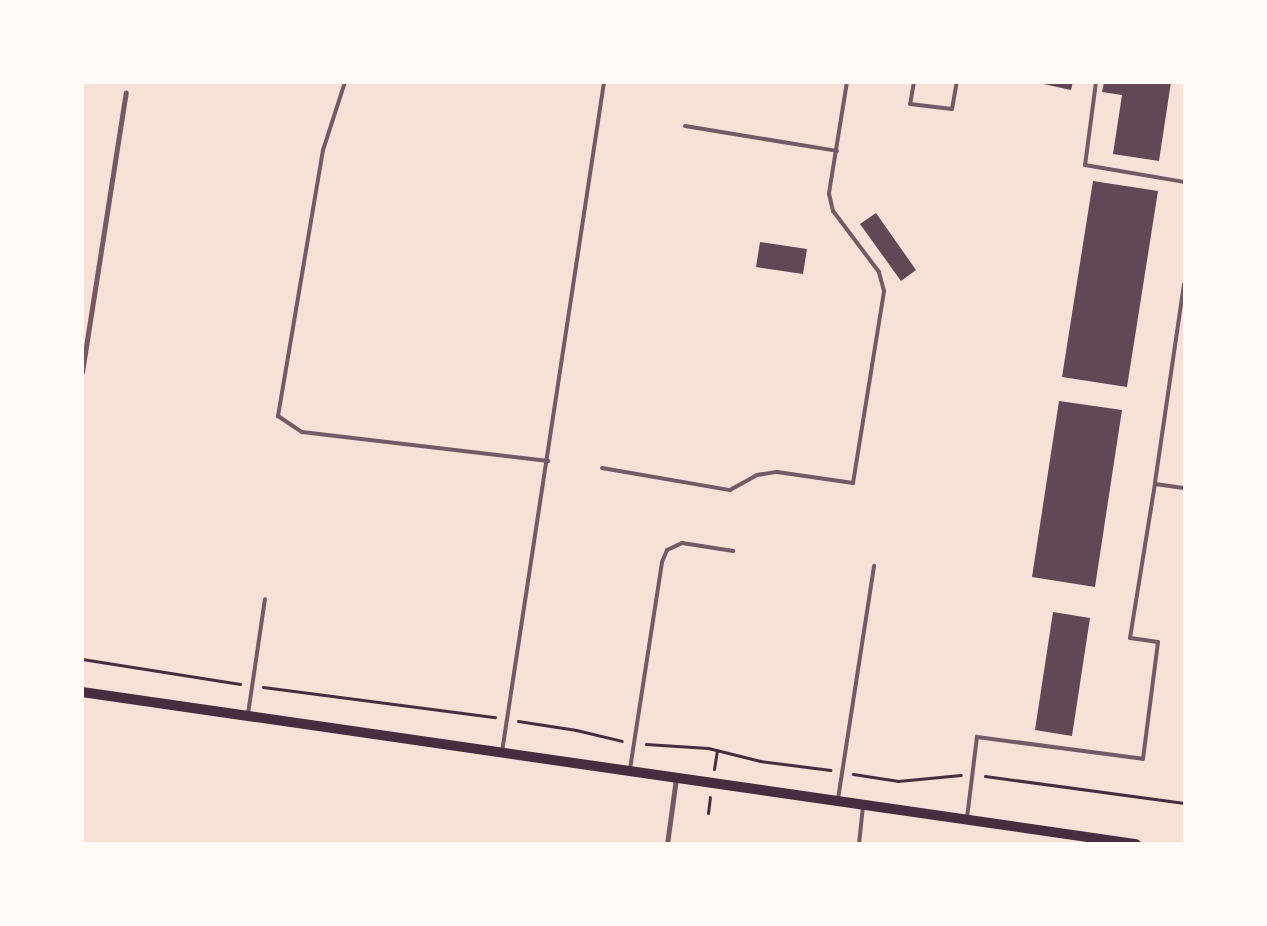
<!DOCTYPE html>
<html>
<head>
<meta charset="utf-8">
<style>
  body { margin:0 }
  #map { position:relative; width:1267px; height:926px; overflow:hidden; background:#f7e1d7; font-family:"Fira Sans Condensed",sans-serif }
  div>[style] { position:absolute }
  .building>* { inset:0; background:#644757 }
  .path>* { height:3px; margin:-1.5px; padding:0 1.5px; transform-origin:1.5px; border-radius:1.5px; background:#4a2c40 }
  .service>* { height:4px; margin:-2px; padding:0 2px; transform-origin:2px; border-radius:2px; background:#755966 }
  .minor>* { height:5px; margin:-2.5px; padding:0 2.5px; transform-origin:2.5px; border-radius:2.5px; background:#755966 }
  .secondary>* { height:10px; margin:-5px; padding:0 5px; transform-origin:5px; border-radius:5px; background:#4a2c40 }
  span { translate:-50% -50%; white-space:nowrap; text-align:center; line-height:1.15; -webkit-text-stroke:5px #fffaf5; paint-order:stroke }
  .frame { position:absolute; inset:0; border:84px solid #fffaf5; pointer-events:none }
</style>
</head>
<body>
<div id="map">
  <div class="building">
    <i style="clip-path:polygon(1034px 82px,1073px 82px,1071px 90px)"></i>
    <i style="clip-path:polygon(1104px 82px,1171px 82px,1159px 161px,1113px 154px,1122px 95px,1102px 92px)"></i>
    <i style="clip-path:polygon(1093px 181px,1158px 191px,1127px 387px,1062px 377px)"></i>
    <i style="clip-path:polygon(876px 213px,916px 270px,901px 281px,860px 224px)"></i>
    <i style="clip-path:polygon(760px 242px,807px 249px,803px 274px,756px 267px)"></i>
    <i style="clip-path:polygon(1059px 401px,1122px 410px,1095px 587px,1032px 577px)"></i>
    <i style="clip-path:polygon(1053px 612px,1090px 618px,1072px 736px,1035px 730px)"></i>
  </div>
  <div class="path">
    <i style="left:82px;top:659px;width:160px;rotate:9deg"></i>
    <i style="left:263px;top:687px;width:234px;rotate:7.4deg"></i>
    <i style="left:518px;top:721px;width:59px;rotate:8.8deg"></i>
    <i style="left:576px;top:730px;width:47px;rotate:13.4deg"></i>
    <i style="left:646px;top:744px;width:62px;rotate:3.7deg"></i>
    <i style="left:708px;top:748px;width:54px;rotate:14deg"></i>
    <i style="left:760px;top:761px;width:71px;rotate:7.3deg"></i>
    <i style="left:714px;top:769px;width:19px;rotate:-81deg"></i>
    <i style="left:853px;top:774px;width:46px;rotate:8.8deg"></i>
    <i style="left:898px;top:781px;width:63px;rotate:-5.4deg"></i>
    <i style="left:985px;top:776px;width:201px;rotate:7.7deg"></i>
    <i style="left:708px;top:813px;width:16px;rotate:-83deg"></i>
  </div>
  <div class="service">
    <i style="left:345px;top:82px;width:71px;rotate:107.9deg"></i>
    <i style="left:323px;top:150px;width:270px;rotate:99.6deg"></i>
    <i style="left:278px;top:416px;width:29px;rotate:34deg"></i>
    <i style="left:302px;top:432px;width:248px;rotate:6.7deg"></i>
    <i style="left:914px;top:82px;width:22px;rotate:100deg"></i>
    <i style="left:910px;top:104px;width:42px;rotate:6.8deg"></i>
    <i style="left:952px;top:109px;width:27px;rotate:-80deg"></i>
    <i style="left:1096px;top:82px;width:84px;rotate:97.5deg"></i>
    <i style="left:1085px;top:165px;width:100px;rotate:9.7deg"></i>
    <i style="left:685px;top:126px;width:154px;rotate:9.3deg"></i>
    <i style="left:1184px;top:284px;width:202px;rotate:98.3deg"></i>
    <i style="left:1155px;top:484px;width:29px;rotate:8deg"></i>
    <i style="left:602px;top:468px;width:130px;rotate:9.8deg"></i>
    <i style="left:730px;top:490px;width:31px;rotate:-29deg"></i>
    <i style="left:757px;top:475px;width:20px;rotate:-9deg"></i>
    <i style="left:777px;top:472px;width:77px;rotate:8.2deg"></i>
    <i style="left:853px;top:483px;width:194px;rotate:-80.8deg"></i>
    <i style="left:884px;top:291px;width:20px;rotate:-105deg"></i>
    <i style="left:879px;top:272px;width:76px;rotate:-127deg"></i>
    <i style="left:833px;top:211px;width:18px;rotate:-103deg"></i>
    <i style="left:829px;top:193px;width:112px;rotate:-80.8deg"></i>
    <i style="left:248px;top:714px;width:116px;rotate:-81.6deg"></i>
    <i style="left:502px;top:752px;width:678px;rotate:-81.34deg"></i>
    <i style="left:630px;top:769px;width:209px;rotate:-81.2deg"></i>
    <i style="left:662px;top:562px;width:13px;rotate:-67deg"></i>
    <i style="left:667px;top:550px;width:17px;rotate:-25deg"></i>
    <i style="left:682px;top:543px;width:52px;rotate:8.9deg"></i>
    <i style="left:838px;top:799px;width:236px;rotate:-81.2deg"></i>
    <i style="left:967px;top:818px;width:82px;rotate:-83deg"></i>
    <i style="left:977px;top:737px;width:167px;rotate:7.5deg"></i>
    <i style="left:1143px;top:759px;width:118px;rotate:-82.7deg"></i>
    <i style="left:1158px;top:642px;width:28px;rotate:-172deg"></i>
    <i style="left:1130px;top:638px;width:156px;rotate:-80.8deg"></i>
    <i style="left:859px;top:844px;width:38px;rotate:-84deg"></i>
  </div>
  <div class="minor">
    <i style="left:82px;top:372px;width:283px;rotate:-81.1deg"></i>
    <i style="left:667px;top:844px;width:67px;rotate:-82.2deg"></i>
  </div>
  <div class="secondary">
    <i style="left:82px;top:692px;width:1065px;rotate:8.21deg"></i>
  </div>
  <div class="frame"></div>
</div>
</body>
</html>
